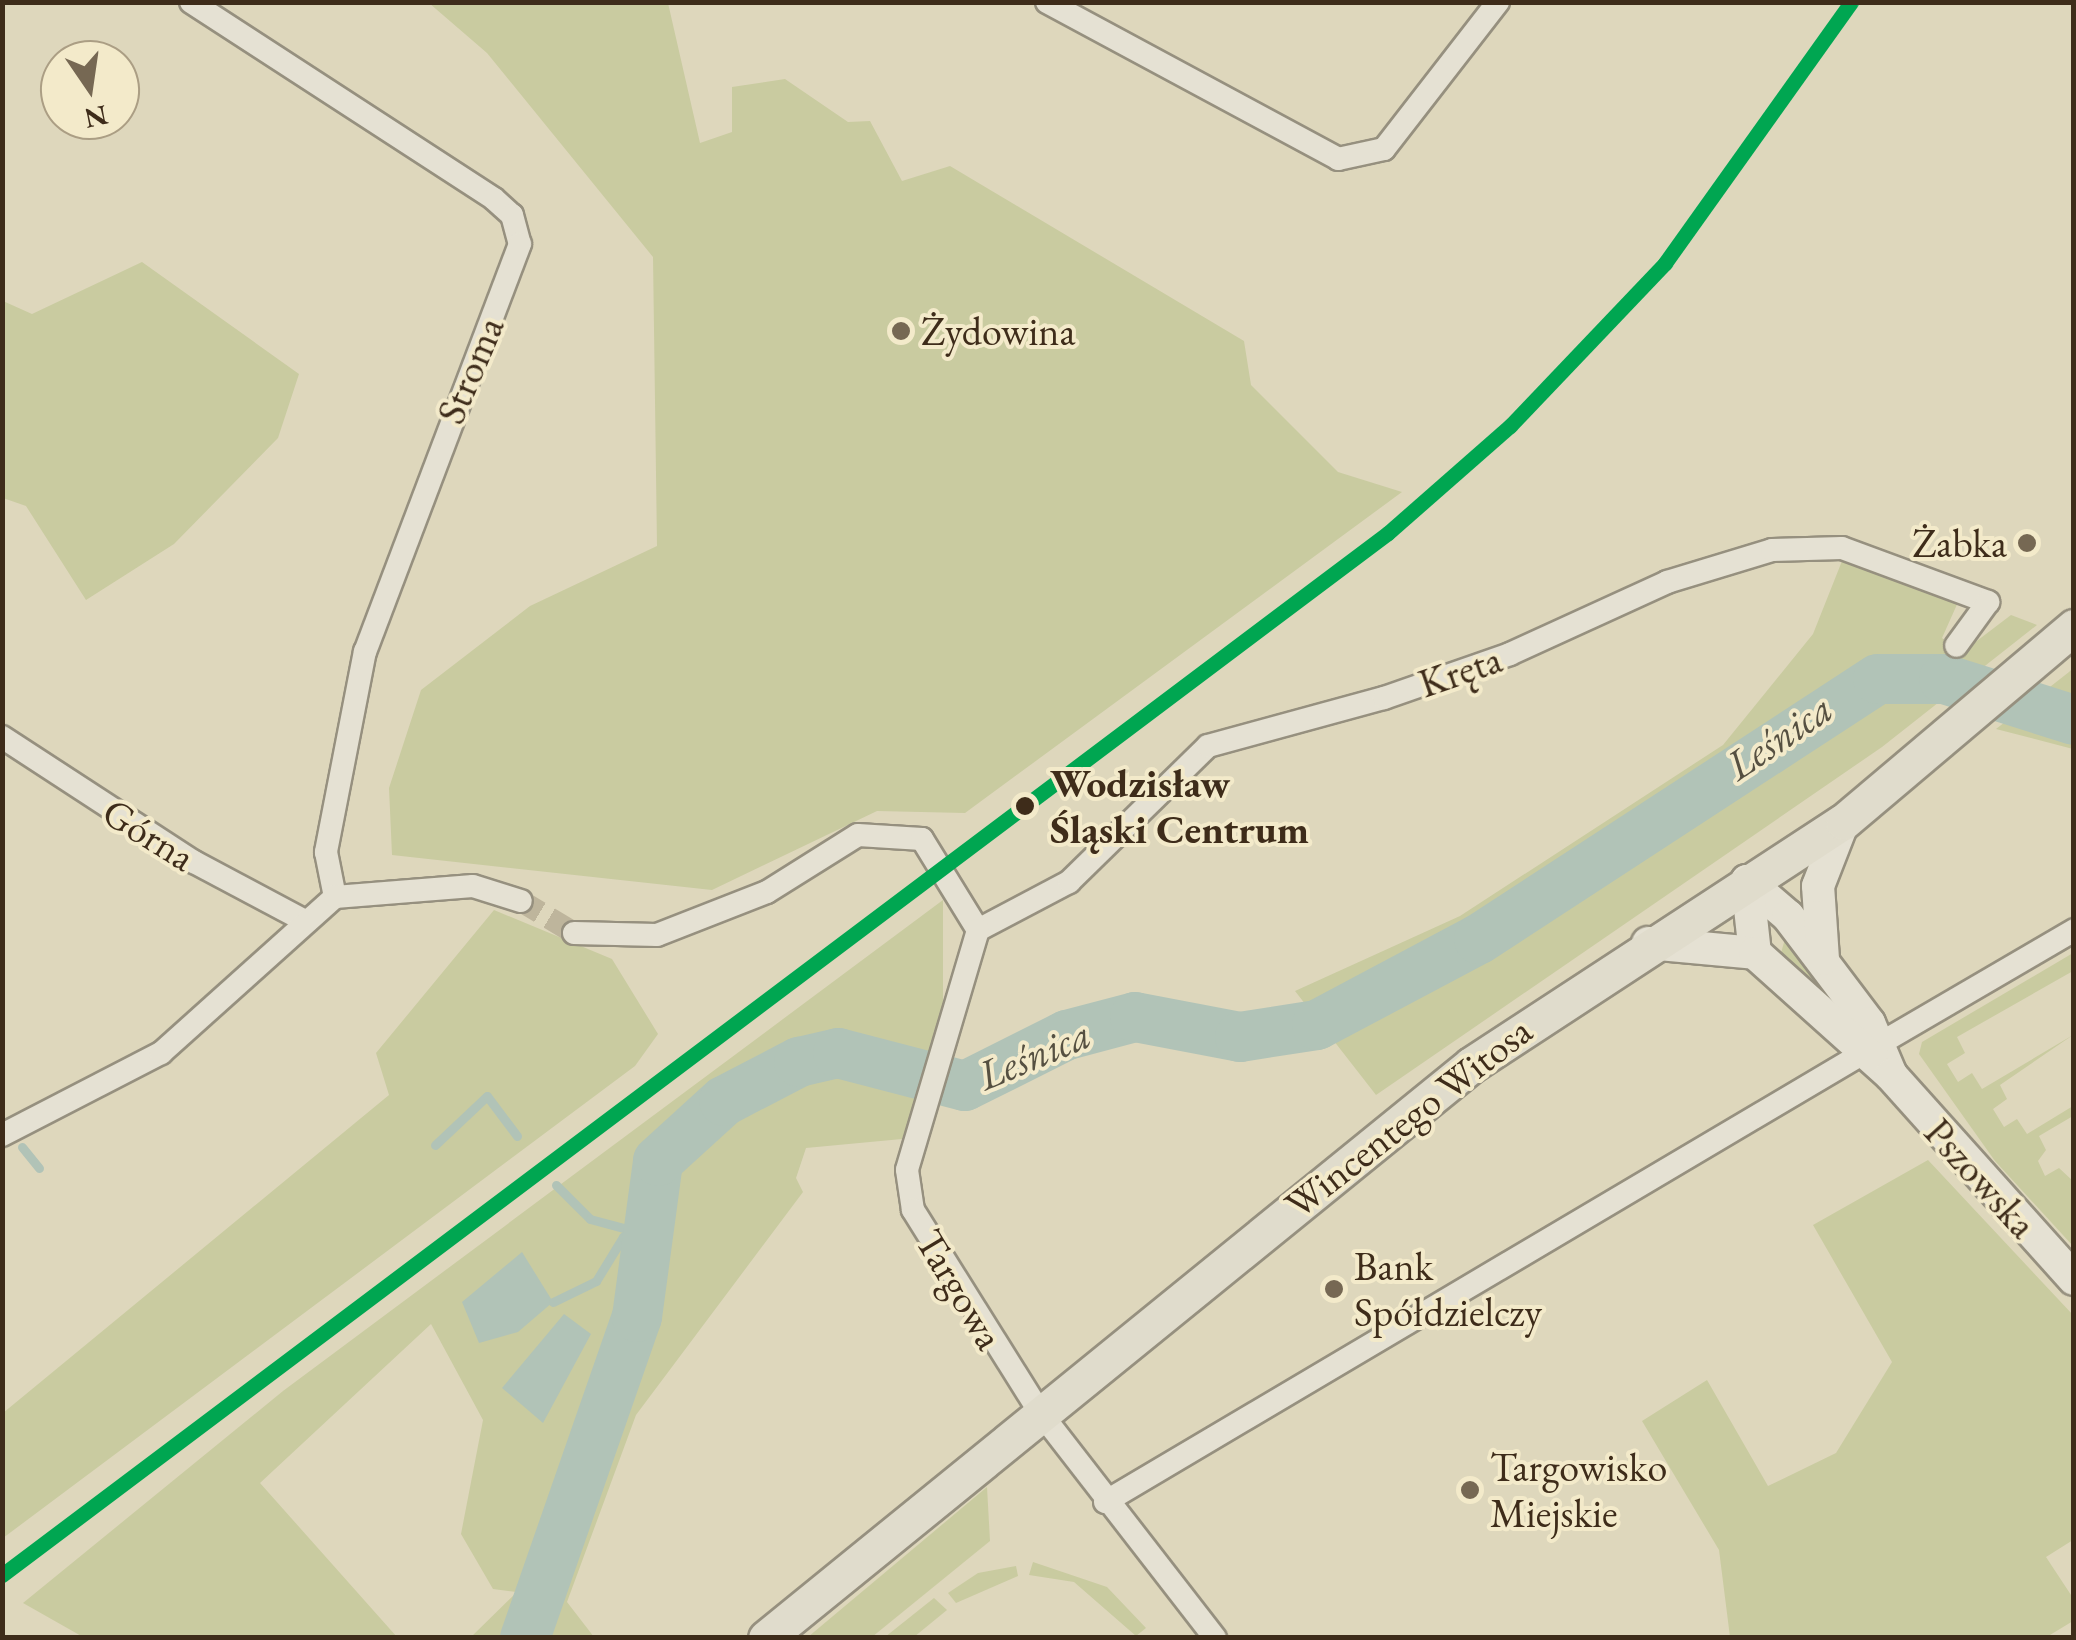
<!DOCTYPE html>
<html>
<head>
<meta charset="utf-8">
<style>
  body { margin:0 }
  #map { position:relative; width:2076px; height:1640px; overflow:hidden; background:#ded7bc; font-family:"EB Garamond",serif }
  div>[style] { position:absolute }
  .green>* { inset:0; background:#c9cba0 }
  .water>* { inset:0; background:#b1c3b7 }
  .stream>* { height:9px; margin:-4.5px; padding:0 4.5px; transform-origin:4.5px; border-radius:4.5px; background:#b1c3b7 }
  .river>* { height:50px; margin:-25px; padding:0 25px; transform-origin:25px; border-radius:25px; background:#b1c3b7 }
  .street-tunnel>* { height:22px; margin-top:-11px; transform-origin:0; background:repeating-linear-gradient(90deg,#beb59c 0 22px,transparent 0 33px) }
  .roads { filter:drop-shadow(2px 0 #96907f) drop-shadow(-2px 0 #96907f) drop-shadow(0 2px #96907f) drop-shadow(0 -2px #96907f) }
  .street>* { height:22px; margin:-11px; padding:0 11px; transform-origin:11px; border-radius:11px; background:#e5e1d3 }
  .secondary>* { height:32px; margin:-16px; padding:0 16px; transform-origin:16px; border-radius:16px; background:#e5e1d3 }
  .primary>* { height:35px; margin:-17.5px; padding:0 17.5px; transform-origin:17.5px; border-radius:17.5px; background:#e0dccc }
  .rail-1>* { height:15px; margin:-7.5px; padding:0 7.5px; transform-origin:7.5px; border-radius:7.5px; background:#00a651 }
  .dots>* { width:28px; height:28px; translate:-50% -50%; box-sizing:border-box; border:5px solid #f3eaca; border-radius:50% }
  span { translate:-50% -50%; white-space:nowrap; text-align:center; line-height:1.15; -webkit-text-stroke:8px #f3eaca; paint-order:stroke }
  .poi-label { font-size:40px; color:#3e2c1a }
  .left { translate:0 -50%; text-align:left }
  .right { translate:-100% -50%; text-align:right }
  .street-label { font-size:40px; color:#3e2c1a }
  .stop-label { font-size:40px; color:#3e2c1a; font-weight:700 }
  .water-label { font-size:42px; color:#565041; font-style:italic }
  .frame { position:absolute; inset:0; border:5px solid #3e2c1a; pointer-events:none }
  .north { position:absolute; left:40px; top:40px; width:100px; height:100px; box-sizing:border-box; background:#f3eaca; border:2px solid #ab9e84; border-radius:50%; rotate:167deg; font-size:28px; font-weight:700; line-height:40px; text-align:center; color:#3e2c1a }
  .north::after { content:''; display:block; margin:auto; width:35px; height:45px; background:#766853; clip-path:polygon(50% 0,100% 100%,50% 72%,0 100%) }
</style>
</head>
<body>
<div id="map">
  <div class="green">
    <i style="clip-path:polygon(429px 3px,668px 3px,700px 143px,732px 132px,732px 87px,785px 79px,848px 122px,870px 121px,902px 181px,950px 166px,1244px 341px,1251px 385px,1338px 472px,1402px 492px,965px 813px,877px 811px,712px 890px,392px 855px,389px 788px,421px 690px,530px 606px,657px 546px,653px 257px,487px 53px)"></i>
    <i style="clip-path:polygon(142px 262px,299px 374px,278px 438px,174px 544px,86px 600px,26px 506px,3px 498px,3px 301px,32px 314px)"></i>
    <i style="clip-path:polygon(1842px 561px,1959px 600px,1942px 638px,1961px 653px,2011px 615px,2037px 625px,1882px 747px,1376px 1095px,1295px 991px,1460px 916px,1723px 745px,1813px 634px)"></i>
    <i style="clip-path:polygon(2073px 668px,2073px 749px,1996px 729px,2069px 672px)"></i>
    <i style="clip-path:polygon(943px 900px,943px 1020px,902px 1139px,806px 1148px,796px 1178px,803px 1192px,636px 1415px,567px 1602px,594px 1637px,536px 1637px,546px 1598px,529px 1594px,518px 1637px,471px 1637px,517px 1592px,493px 1589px,461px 1534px,483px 1420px,431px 1324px,260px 1483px,397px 1637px,83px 1637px,23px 1603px,283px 1391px)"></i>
    <i style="clip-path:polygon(494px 910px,612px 959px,658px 1034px,635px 1066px,3px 1538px,3px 1413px,389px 1095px,376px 1053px)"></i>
    <i style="clip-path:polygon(1785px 939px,1865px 1048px,1779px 960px)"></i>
    <i style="clip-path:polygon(2073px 953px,2073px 971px,1957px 1037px,1965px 1053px,1947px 1064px,1958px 1082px,1972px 1073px,1982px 1089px,2073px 1035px,2000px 1085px,2007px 1099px,1993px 1109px,2004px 1127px,2017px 1119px,2027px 1134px,2073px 1106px,2073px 1116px,2039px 1136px,2046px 1150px,2038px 1161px,2045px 1176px,2059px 1168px,2073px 1181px,2073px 1246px,1995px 1161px,1919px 1054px,1922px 1042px)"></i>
    <i style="clip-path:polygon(1928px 1160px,2073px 1315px,2073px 1540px,2046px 1557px,2073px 1598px,2073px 1621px,2045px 1638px,1730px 1637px,1719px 1550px,1642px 1421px,1707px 1380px,1768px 1486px,1836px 1453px,1892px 1362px,1813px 1225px)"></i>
    <i style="clip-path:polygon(987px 1487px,990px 1541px,872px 1637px,808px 1637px)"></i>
    <i style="clip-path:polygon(1033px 1562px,1107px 1587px,1146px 1628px,1136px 1636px,1074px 1582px,1029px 1575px)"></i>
    <i style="clip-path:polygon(1016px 1566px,1018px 1576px,956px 1603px,948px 1593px,978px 1573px)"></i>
    <i style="clip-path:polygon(934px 1598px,947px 1610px,914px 1637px,885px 1637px)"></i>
  </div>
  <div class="water">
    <i style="clip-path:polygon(522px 1252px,553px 1302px,518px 1332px,479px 1343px,462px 1302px)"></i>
    <i style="clip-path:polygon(564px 1314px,591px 1334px,543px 1423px,502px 1388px)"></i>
  </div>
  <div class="stream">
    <i style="left:435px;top:1145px;width:71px;rotate:-43.3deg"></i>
    <i style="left:487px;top:1096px;width:50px;rotate:53.1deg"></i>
    <i style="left:22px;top:1147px;width:27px;rotate:51deg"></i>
    <i style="left:556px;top:1185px;width:48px;rotate:45deg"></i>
    <i style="left:590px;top:1219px;width:42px;rotate:15deg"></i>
    <i style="left:553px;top:1302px;width:48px;rotate:-26deg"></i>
    <i style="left:596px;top:1281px;width:52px;rotate:-58.5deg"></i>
    <i style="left:623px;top:1237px;width:35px;rotate:-27deg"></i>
  </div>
  <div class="river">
    <i style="left:525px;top:1638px;width:340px;rotate:-70.8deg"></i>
    <i style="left:637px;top:1317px;width:157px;rotate:-82.3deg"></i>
    <i style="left:658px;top:1161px;width:89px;rotate:-42.3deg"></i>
    <i style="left:724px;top:1101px;width:85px;rotate:-27.5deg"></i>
    <i style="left:799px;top:1062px;width:40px;rotate:-13deg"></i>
    <i style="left:838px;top:1053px;width:131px;rotate:14.6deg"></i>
    <i style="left:965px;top:1086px;width:114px;rotate:-26.6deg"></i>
    <i style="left:1067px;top:1035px;width:70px;rotate:-14.8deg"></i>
    <i style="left:1135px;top:1017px;width:107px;rotate:10.8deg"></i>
    <i style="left:1240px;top:1037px;width:78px;rotate:-8.9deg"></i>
    <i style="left:1317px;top:1025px;width:183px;rotate:-28deg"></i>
    <i style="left:1479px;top:939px;width:476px;rotate:-33.1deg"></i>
    <i style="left:1878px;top:679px;width:66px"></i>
    <i style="left:1944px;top:679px;width:136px;rotate:17.5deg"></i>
  </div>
  <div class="street-tunnel">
    <i style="left:521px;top:901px;width:62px;rotate:31.1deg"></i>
  </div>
  <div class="roads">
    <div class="street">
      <i style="left:191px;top:2px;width:361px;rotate:33deg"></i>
      <i style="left:494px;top:199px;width:24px;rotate:42deg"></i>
      <i style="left:512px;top:215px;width:30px;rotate:75deg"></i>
      <i style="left:520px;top:244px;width:436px;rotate:110.8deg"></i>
      <i style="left:365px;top:651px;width:205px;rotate:101deg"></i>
      <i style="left:326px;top:852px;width:46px;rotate:78.7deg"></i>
      <i style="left:1047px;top:2px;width:331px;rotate:28.3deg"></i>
      <i style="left:1338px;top:159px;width:47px;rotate:-12.3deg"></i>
      <i style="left:1384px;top:149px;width:186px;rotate:-52.2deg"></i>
      <i style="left:2px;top:737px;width:229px;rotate:33.1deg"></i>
      <i style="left:194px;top:862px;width:123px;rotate:28deg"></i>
      <i style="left:978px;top:930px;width:103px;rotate:-27.8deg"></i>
      <i style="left:1069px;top:882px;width:194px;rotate:-44.4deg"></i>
      <i style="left:1208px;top:746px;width:182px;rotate:-15.3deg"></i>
      <i style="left:1384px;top:698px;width:133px;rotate:-19.2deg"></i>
      <i style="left:1510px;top:654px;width:173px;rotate:-24.6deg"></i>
      <i style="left:1667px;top:582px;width:110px;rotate:-16.9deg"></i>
      <i style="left:1772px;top:550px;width:70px;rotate:-1.6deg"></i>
      <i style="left:1842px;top:548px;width:156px;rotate:20.3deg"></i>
      <i style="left:1988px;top:602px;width:54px;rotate:126deg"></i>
      <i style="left:574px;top:933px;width:83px;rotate:1.4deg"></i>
      <i style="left:657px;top:935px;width:118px;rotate:-21.4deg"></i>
      <i style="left:767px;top:892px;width:107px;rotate:-32.1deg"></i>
      <i style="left:858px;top:835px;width:64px;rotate:3.6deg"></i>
      <i style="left:922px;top:839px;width:107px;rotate:58.4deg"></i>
      <i style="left:978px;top:930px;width:250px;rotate:106.5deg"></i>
      <i style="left:907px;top:1170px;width:40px;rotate:81.5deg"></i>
      <i style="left:913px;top:1210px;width:237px;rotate:57.9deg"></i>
      <i style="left:1039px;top:1411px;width:287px;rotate:52.2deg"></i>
      <i style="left:1881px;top:1043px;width:224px;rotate:-30.3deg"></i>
      <i style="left:2px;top:1135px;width:179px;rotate:-27.3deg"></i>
      <i style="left:161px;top:1053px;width:234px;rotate:-41.9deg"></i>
      <i style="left:335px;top:897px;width:138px;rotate:-4.6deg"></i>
      <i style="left:473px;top:886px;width:50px;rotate:17.4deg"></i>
      <i style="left:1105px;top:1502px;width:877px;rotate:-30.63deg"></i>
    </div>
    <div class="secondary">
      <i style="left:1747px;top:881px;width:54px;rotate:40.5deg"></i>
      <i style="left:1788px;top:916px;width:134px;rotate:52.9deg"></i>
      <i style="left:1869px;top:1023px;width:56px;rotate:67.1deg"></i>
      <i style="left:1747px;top:881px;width:72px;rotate:83.7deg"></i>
      <i style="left:1648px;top:943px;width:107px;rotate:5.3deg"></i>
      <i style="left:1755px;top:953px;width:183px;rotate:41.9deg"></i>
      <i style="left:1891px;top:1075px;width:274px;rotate:48.1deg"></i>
      <i style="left:1823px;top:959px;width:73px;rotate:-93.9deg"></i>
      <i style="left:1818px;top:886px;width:69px;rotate:-68.7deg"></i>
    </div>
    <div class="primary">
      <i style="left:766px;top:1638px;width:908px;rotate:-39.1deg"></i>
      <i style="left:1471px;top:1065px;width:444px;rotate:-33.2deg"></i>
      <i style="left:1843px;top:822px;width:302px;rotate:-40.2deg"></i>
    </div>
  </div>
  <div class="rail-1">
    <i style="left:2px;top:1575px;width:1734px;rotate:-36.94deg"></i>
    <i style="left:1388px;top:533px;width:162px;rotate:-41.3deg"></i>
    <i style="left:1510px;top:426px;width:225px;rotate:-46.4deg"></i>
    <i style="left:1665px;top:263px;width:320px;rotate:-54.5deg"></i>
  </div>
  <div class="dots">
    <i style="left:901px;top:331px;background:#766853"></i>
    <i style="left:2027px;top:543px;background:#766853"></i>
    <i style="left:1025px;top:806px;background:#3e2c1a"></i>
    <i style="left:1334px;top:1289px;background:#766853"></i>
    <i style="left:1470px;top:1490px;background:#766853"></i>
  </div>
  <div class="poi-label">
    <span class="left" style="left:921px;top:331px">Żydowina</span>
    <span class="right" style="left:2007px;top:543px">Żabka</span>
    <span class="left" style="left:1354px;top:1289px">Bank<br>Spółdzielczy</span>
    <span class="left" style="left:1490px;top:1490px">Targowisko<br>Miejskie</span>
  </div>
  <div class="street-label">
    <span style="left:470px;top:370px;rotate:-67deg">Stroma</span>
    <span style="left:1460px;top:671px;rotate:-19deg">Kręta</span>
    <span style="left:149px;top:834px;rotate:32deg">Górna</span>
    <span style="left:1408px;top:1117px;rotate:-38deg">Wincentego Witosa</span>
    <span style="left:1981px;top:1178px;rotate:48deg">Pszowska</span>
    <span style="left:960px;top:1289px;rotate:59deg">Targowa</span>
  </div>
  <div class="stop-label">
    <span class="left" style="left:1050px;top:806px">Wodzisław<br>Śląski Centrum</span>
  </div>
  <div class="water-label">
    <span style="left:1779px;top:737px;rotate:-34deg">Leśnica</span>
    <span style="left:1034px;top:1055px;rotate:-23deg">Leśnica</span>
  </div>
  <div class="frame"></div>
  <div class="north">N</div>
</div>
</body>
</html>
